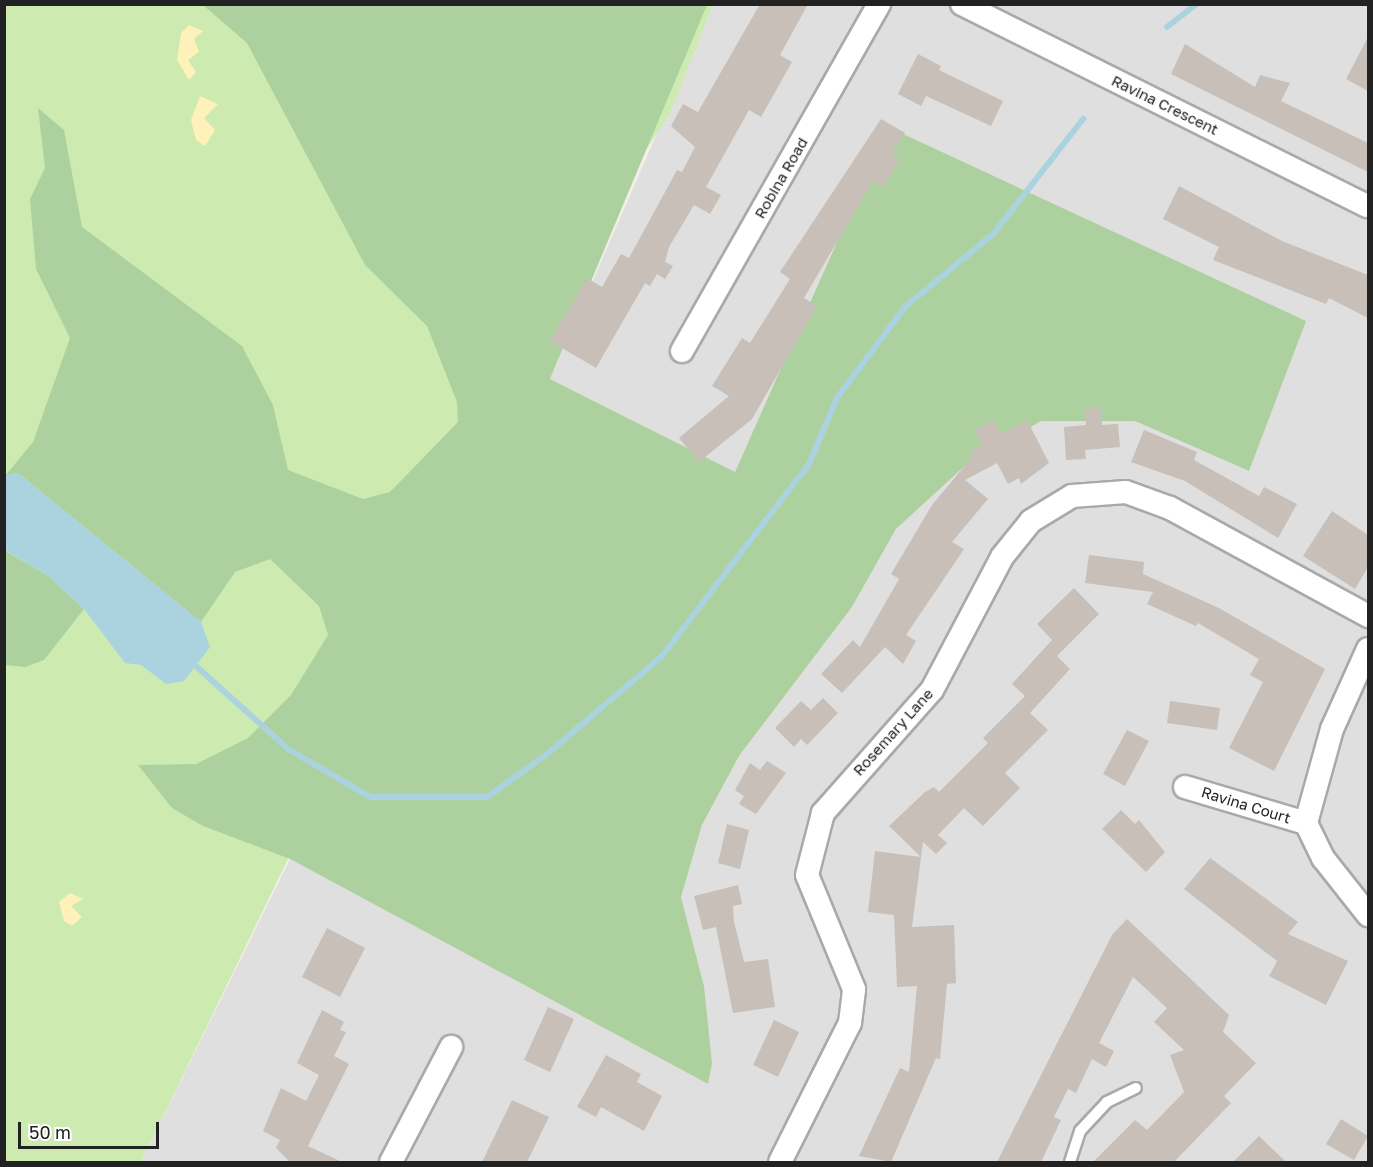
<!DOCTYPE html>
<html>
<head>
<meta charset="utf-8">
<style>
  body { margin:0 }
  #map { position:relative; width:1373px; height:1167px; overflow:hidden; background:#f2efe9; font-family:"Golos Text",sans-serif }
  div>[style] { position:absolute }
  .residential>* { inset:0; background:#e0dfdf }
  .grass>* { inset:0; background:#cdebb0 }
  .forest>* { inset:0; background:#add19e }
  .sand>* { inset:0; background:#fff1ba }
  .water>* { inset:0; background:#aad3df }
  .stream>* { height:6px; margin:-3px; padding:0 3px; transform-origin:3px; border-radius:3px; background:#aad3df }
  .building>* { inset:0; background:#c7bfb8 }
  .roads { filter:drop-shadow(2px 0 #a9a9a9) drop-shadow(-2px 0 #a9a9a9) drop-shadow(0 2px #a9a9a9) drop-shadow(0 -2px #a9a9a9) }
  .lane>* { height:10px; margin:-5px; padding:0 5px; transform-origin:5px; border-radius:5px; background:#fff }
  .street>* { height:22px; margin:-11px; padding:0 11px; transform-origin:11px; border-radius:11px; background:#fff }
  span { translate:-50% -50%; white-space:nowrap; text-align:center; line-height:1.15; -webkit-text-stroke:5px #fff; paint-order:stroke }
  .street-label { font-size:15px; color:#222 }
  .frame { position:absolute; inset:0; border:6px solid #222; pointer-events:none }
  .scale { position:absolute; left:18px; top:1122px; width:141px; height:27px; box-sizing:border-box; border:3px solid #222; border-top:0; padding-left:8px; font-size:18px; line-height:21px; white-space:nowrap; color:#222; -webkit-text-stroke:4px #fff; paint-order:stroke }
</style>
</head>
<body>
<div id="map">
  <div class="residential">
    <i style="clip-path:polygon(713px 5px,1368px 5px,1368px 1162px,141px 1162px,290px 859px,708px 1084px,704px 986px,681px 897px,702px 825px,739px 756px,852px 607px,896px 529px,967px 464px,1041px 421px,1135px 421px,1249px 471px,888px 127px,735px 472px,550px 379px)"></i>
  </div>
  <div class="grass">
    <i style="clip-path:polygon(5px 5px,713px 5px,669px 115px,593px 230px,141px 1162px,5px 1162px)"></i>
  </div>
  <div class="forest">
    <i style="clip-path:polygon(203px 5px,707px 5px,550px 379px,735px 472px,888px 127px,1306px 321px,1249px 471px,1135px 421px,1041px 421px,967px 464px,896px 529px,852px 607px,739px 756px,702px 825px,681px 897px,704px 986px,712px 1063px,708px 1084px,290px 859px,203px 826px,172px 808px,138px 765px,196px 764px,248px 738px,291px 695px,328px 635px,319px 606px,270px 559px,235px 572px,201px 622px,18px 473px,5px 476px,33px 442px,70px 338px,36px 269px,30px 199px,45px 168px,38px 108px,64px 130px,82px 227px,242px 346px,273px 405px,288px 470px,363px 499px,390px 492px,458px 422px,457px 402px,427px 326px,365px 265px,247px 43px)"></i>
    <i style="clip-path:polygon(4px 550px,47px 575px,84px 609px,44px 660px,25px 667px,5px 665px)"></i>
  </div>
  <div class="sand">
    <i style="clip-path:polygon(189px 25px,203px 31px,194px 39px,199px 52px,188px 60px,196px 72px,189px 80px,177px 60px,181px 33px)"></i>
    <i style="clip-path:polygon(200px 96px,218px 104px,204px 118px,215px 130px,205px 146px,196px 140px,191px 120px)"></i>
    <i style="clip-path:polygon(70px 893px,83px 899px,71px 906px,82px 917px,72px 926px,64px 921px,59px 902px)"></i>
  </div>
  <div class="water">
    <i style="clip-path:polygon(18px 473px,201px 622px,210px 647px,184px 681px,166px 684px,141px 665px,125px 663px,84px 609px,47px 575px,5px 550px,5px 476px)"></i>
  </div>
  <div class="stream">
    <i style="left:1167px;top:27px;width:37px;rotate:-38deg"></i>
    <i style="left:197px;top:667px;width:122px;rotate:42deg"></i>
    <i style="left:288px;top:749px;width:95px;rotate:30.3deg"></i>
    <i style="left:370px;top:797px;width:117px"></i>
    <i style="left:487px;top:797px;width:74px;rotate:-35.6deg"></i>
    <i style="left:547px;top:754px;width:151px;rotate:-40.4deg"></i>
    <i style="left:662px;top:656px;width:242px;rotate:-52.6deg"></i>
    <i style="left:809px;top:464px;width:72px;rotate:-67deg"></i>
    <i style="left:837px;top:398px;width:114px;rotate:-53.2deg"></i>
    <i style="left:905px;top:307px;width:116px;rotate:-39.7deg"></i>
    <i style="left:994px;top:233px;width:145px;rotate:-52deg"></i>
  </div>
  <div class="building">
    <i style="clip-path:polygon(760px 4px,808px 4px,780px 55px,792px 62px,761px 117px,749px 110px,706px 187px,721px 195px,710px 214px,694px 205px,669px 247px,665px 262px,673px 266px,665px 279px,657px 274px,650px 286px,645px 283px,596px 368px,550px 341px,587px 278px,602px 287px,621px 254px,629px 258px,677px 170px,682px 172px,695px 147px,671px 126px,683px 104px,698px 112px)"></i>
    <i style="clip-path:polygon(1368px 37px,1368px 91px,1346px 79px)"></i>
    <i style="clip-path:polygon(1185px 44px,1255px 87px,1260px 75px,1290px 83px,1281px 101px,1368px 143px,1368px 172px,1171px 74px)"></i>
    <i style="clip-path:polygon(918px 54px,941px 66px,939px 70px,1003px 101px,991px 126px,926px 96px,921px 106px,898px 94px)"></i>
    <i style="clip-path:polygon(881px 119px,905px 133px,892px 155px,899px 160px,883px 187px,873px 181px,804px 298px,817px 306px,752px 419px,699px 462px,679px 438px,729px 396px,712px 386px,742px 338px,750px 343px,790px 279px,780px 272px)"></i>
    <i style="clip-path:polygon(1179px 186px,1282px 241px,1368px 275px,1368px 318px,1329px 298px,1326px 304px,1213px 260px,1219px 247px,1163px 219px)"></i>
    <i style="clip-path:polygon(1101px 408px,1102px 425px,1118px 424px,1120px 447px,1085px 450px,1086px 459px,1066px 460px,1064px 427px,1086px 425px,1085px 409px)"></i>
    <i style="clip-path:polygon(994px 420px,1001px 434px,1027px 420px,1049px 463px,1021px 484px,1019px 478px,1008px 484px,997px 463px,965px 480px,988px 499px,952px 542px,964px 549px,906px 635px,916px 641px,903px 664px,885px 647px,842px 693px,821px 674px,853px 640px,860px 647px,899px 579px,891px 574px,932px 505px,973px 456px,970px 451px,982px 444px,974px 430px)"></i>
    <i style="clip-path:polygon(1144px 430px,1197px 452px,1194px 460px,1259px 496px,1264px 487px,1297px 504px,1278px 538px,1185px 481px,1131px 462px)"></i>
    <i style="clip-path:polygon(1332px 511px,1368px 535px,1368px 567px,1355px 589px,1303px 556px)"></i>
    <i style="clip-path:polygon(1089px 555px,1144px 562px,1143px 574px,1219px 608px,1325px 669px,1274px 771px,1229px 748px,1263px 682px,1250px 675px,1259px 659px,1198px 623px,1196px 626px,1147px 604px,1153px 592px,1085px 583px)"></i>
    <i style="clip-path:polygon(1074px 588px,1099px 614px,1057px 656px,1070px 669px,1030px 713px,1048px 730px,1005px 773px,1020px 788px,983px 826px,964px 808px,938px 835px,947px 843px,936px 854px,923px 842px,921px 857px,889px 826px,925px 792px,934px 787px,939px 792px,988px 743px,983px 738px,1025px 696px,1012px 684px,1052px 640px,1037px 624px)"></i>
    <i style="clip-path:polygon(823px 698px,838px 713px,807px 745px,801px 739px,794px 747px,775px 728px,801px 701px,811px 710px)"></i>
    <i style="clip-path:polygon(1170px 701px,1220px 708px,1217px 730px,1167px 723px)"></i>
    <i style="clip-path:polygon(1127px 730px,1149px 741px,1125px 786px,1103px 774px)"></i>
    <i style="clip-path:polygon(767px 761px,786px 773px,756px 814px,739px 804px,744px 796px,735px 790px,750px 763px,760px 770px)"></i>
    <i style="clip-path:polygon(1121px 810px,1135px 824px,1139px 820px,1165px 852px,1146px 872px,1102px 829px)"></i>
    <i style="clip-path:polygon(727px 824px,749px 830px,740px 869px,718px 863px)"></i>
    <i style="clip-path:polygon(875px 851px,921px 857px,912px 927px,954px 925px,956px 983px,947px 984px,940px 1059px,936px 1058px,891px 1162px,859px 1156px,900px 1068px,909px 1072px,917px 986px,897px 987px,894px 915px,868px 912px)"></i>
    <i style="clip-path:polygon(1210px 858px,1298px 922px,1288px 934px,1348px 961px,1326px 1005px,1269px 976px,1277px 961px,1184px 889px)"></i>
    <i style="clip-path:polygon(738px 885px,742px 904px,733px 906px,734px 922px,744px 962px,768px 959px,775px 1007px,733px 1013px,716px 927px,703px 930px,694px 896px)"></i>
    <i style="clip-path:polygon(1127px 919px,1229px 1015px,1223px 1032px,1256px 1063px,1224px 1096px,1231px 1103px,1174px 1162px,1093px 1162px,1135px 1120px,1147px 1130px,1184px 1092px,1170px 1055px,1184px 1050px,1154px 1022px,1167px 1008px,1133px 977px,1099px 1043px,1114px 1051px,1106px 1067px,1092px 1059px,1076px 1093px,1068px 1089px,1054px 1117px,1061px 1120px,1041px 1162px,997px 1162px,1112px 935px)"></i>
    <i style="clip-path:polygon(327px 928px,365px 948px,340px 997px,302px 977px)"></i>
    <i style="clip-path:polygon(548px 1007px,574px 1019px,550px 1072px,524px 1060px)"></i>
    <i style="clip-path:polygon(322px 1010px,344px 1022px,340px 1030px,346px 1032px,334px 1056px,349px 1064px,308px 1146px,342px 1162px,290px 1162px,276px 1148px,280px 1140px,263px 1131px,281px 1088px,306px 1101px,319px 1075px,297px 1063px)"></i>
    <i style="clip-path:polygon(774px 1020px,799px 1032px,778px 1077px,753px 1065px)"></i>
    <i style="clip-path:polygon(606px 1055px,641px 1074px,637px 1082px,662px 1096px,644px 1131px,601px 1107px,596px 1117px,577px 1107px)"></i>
    <i style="clip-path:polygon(512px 1100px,549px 1117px,527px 1162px,482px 1162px)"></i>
    <i style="clip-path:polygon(1341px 1119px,1368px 1136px,1354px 1160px,1326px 1144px)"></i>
    <i style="clip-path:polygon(1259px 1136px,1286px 1162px,1233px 1162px)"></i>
  </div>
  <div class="roads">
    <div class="lane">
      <i style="left:1070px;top:1162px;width:33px;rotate:-72deg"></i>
      <i style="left:1080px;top:1131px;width:40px;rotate:-47deg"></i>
      <i style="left:1107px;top:1102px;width:32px;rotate:-26deg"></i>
    </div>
    <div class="street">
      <i style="left:962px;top:4px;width:453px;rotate:26.5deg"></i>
      <i style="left:682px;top:351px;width:399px;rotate:-60.4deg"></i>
      <i style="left:1368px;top:649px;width:88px;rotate:114.2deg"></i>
      <i style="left:1332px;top:729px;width:98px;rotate:105.5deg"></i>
      <i style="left:1306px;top:823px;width:39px;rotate:64deg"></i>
      <i style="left:1323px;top:858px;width:73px;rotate:51.7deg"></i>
      <i style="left:1185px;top:787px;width:126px;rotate:16.6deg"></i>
      <i style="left:391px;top:1162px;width:130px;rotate:-62.4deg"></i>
      <i style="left:780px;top:1162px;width:156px;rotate:-63.3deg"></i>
      <i style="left:850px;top:1023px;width:34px;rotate:-83deg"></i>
      <i style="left:854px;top:989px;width:123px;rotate:-112.4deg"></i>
      <i style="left:807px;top:875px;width:64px;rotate:-75.5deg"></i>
      <i style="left:823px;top:813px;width:164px;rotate:-48.5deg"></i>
      <i style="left:932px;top:690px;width:150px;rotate:-62.2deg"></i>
      <i style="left:1002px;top:557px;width:46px;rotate:-51.1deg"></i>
      <i style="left:1031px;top:521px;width:48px;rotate:-31.4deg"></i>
      <i style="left:1072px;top:496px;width:54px;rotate:-4.2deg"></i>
      <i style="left:1126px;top:492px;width:47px;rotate:20deg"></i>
      <i style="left:1170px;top:508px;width:226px;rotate:28.6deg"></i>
    </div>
  </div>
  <div class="street-label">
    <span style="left:1165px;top:105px;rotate:26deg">Ravina Crescent</span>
    <span style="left:781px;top:178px;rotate:-60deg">Robina Road</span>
    <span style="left:893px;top:732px;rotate:-48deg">Rosemary Lane</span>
    <span style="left:1246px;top:805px;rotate:17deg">Ravina Court</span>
  </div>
  <div class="frame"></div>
  <div class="scale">50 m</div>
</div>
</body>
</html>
